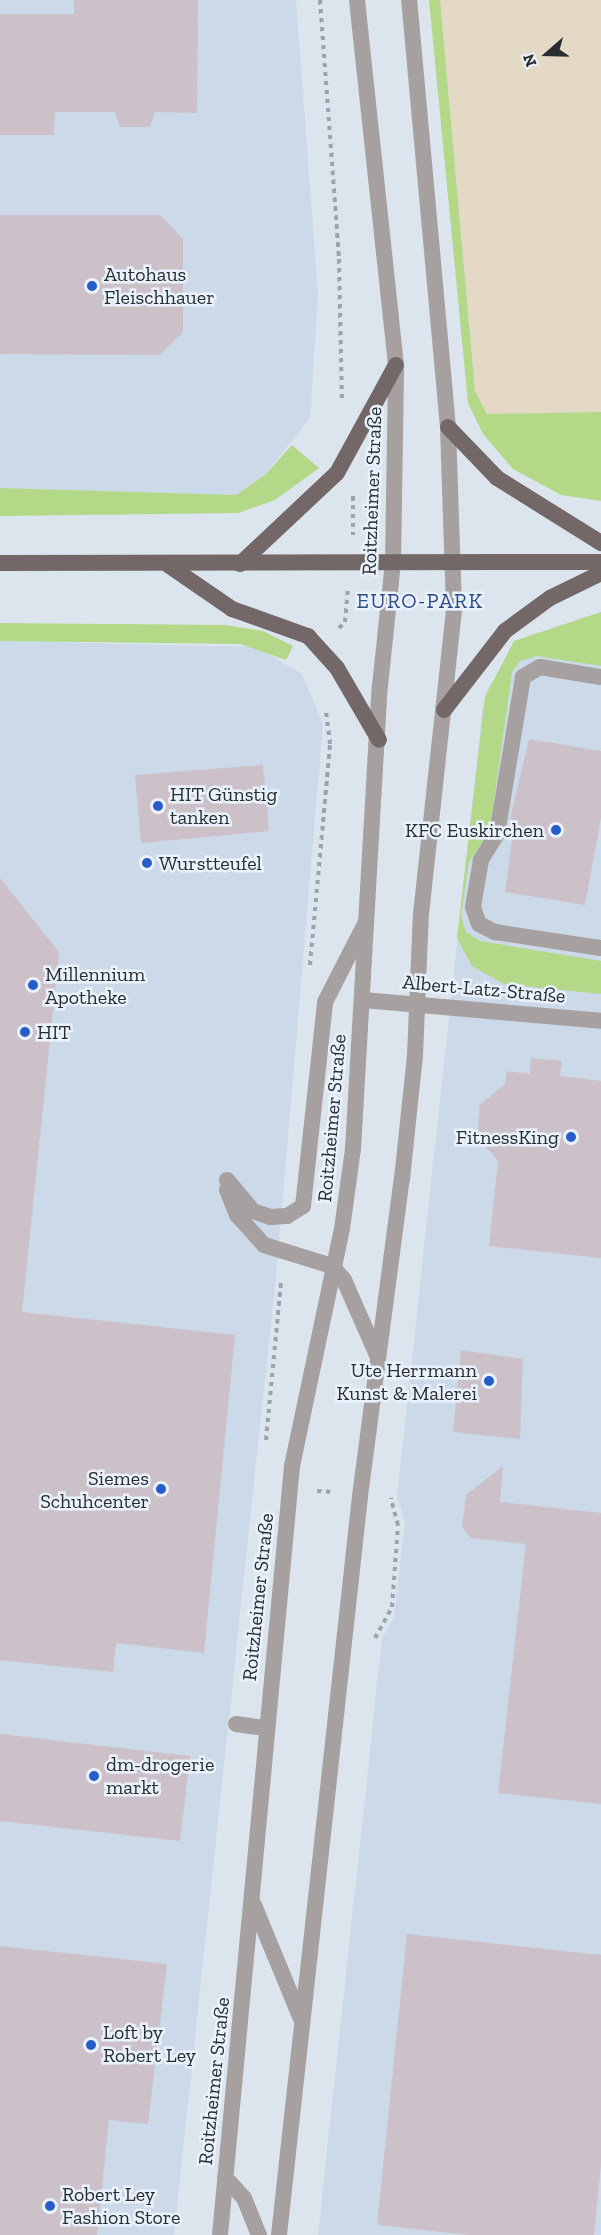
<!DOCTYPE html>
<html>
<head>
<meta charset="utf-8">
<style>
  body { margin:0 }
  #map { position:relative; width:601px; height:2235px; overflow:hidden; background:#dce5ee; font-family:"Zilla Slab",serif }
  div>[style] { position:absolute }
  .built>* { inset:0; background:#cbd9e8 }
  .industrial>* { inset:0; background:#e3d9c4 }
  .green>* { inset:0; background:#b2d888 }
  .building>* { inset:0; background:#cdc1c9 }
  .path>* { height:4px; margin-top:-2px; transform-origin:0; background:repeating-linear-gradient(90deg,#9ca4aa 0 4.5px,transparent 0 9px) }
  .service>* { height:16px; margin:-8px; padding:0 8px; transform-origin:8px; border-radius:8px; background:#a6a0a0 }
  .minor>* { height:16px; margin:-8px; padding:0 8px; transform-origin:8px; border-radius:8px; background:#a6a0a0 }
  .tertiary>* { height:16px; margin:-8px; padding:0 8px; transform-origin:8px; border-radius:8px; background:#a6a0a0 }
  .primary>* { height:16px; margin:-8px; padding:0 8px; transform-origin:8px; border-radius:8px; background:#736867 }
  .dots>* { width:16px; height:16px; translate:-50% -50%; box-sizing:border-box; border:3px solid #e9f2fc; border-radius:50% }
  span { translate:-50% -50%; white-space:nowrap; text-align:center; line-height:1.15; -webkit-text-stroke:5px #e9f2fc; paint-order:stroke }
  .poi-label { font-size:20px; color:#292d30 }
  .left { translate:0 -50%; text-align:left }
  .right { translate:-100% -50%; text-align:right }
  .street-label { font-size:20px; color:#292d30 }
  .neighbourhood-label { font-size:21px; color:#2e4c84; letter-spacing:1.5px }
  .north { position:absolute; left:517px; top:24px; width:60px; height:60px; -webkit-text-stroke:4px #e9f2fc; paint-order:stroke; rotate:250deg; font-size:16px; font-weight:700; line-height:24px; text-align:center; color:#292d30 }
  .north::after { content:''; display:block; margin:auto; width:21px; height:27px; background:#292d30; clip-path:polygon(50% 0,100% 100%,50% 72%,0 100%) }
</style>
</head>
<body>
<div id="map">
  <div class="built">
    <i style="clip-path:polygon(0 0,296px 0,318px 294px,310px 418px,265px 475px,236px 495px,0 488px)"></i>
    <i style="clip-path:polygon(0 641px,256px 647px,302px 674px,323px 724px,277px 1266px,174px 2235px,0 2235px)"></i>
    <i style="clip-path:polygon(601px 642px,601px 2235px,318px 2235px,382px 1639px,394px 1616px,405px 1522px,397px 1497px,482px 713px,488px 688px,512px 652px)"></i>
  </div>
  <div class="industrial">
    <i style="clip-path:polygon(440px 0,601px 0,601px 412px,487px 414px,475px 391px)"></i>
  </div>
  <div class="green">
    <i style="clip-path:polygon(429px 0,440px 0,475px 391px,487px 414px,601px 412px,601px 501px,561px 495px,513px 469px,483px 434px,468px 403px)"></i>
    <i style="clip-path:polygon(292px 445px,319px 468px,275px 500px,238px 513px,0 516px,0 488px,236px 495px,265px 475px)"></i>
    <i style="clip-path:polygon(601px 612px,601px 666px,537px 656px,520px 661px,512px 672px,490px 830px,469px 862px,461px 916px,466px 932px,480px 941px,601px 961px,601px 994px,504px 984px,472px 966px,457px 938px,485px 697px,514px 641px)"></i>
    <i style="clip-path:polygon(0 623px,225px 625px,263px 631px,293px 646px,286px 660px,240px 644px,0 641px)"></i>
  </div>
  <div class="building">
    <i style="clip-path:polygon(74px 0,198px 0,197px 113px,155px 112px,150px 127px,120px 127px,115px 112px,55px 112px,54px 135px,0 135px,0 14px,74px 14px)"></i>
    <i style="clip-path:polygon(0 215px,160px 215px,183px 239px,183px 332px,160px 355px,0 354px)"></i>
    <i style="clip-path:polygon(529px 739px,601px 751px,601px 818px,585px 905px,505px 892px,515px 820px,510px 819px)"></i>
    <i style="clip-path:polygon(263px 765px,269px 831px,141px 843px,135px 775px)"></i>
    <i style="clip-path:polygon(0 878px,59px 952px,22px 1312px,235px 1335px,204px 1653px,116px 1643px,113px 1672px,0 1660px)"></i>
    <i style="clip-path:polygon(531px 1058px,562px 1061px,560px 1076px,601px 1081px,601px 1258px,489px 1246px,498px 1161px,477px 1136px,480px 1105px,505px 1084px,507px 1071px,530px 1074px)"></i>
    <i style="clip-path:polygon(461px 1350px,523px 1359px,520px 1439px,453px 1432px)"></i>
    <i style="clip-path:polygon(503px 1466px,500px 1502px,601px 1513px,601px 1804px,498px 1793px,526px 1544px,471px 1538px,462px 1527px,466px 1495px)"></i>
    <i style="clip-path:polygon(0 1734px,190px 1756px,180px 1841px,0 1821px)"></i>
    <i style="clip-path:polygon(407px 1934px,601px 1955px,601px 2164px,594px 2235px,469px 2235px,377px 2225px)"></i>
    <i style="clip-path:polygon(0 1946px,167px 1964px,148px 2124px,109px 2120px,97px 2235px,0 2235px)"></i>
  </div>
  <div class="path">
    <i style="left:320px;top:0;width:260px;rotate:85.8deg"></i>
    <i style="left:339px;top:259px;width:143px;rotate:88.8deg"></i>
    <i style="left:353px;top:496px;width:39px;rotate:90deg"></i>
    <i style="left:339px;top:628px;width:8px;rotate:-45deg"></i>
    <i style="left:345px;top:622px;width:32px;rotate:-85deg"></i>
    <i style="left:310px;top:965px;width:222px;rotate:-84.8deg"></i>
    <i style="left:330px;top:744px;width:34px;rotate:-97deg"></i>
    <i style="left:266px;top:1440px;width:161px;rotate:-84.6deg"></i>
    <i style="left:317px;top:1491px;width:16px;rotate:4deg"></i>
    <i style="left:375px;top:1638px;width:35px;rotate:-61deg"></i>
    <i style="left:392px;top:1607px;width:82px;rotate:-85.8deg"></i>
    <i style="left:398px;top:1525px;width:28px;rotate:-105deg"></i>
  </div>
  <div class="service">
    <i style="left:601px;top:677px;width:62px;rotate:-170.7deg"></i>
    <i style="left:540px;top:667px;width:20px;rotate:150deg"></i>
    <i style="left:523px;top:677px;width:159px;rotate:99.4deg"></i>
    <i style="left:497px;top:834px;width:31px;rotate:122deg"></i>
    <i style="left:481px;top:860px;width:48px;rotate:99.7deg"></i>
    <i style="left:473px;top:907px;width:18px;rotate:71deg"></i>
    <i style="left:479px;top:924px;width:18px;rotate:27deg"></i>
    <i style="left:495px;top:932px;width:107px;rotate:8.6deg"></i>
    <i style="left:227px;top:1180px;width:40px;rotate:50deg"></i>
    <i style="left:253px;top:1211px;width:18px;rotate:19deg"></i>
    <i style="left:270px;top:1217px;width:17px;rotate:-3deg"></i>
    <i style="left:287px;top:1216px;width:19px;rotate:-32deg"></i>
    <i style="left:303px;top:1206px;width:205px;rotate:-83.8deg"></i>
    <i style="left:325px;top:1002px;width:88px;rotate:-62.9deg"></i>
    <i style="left:227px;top:1190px;width:27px;rotate:68deg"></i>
    <i style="left:237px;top:1215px;width:40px;rotate:48deg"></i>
    <i style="left:264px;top:1245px;width:71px;rotate:17.2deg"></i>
    <i style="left:332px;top:1266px;width:18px;rotate:49deg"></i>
    <i style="left:344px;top:1280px;width:82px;rotate:66.3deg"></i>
    <i style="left:236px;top:1724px;width:30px;rotate:8deg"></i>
    <i style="left:254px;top:1905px;width:123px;rotate:67.6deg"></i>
    <i style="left:225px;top:2177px;width:28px;rotate:48deg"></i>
    <i style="left:244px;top:2198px;width:40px;rotate:68deg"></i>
  </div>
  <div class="minor">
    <i style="left:363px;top:1000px;width:239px;rotate:5deg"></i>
  </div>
  <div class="tertiary">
    <i style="left:220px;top:2235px;width:772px;rotate:-84.65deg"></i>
    <i style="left:292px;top:1466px;width:242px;rotate:-78.1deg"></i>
    <i style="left:342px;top:1229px;width:81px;rotate:-82.2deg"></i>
    <i style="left:353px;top:1149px;width:464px;rotate:-86.7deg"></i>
    <i style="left:380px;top:686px;width:124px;rotate:-84deg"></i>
    <i style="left:393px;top:563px;width:198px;rotate:-89.1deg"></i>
    <i style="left:396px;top:365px;width:367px;rotate:-96.1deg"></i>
    <i style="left:279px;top:2235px;width:743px;rotate:-83.74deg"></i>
    <i style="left:360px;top:1496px;width:320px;rotate:-82.5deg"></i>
    <i style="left:402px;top:1179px;width:125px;rotate:-84deg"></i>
    <i style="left:415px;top:1055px;width:141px;rotate:-87.6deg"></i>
    <i style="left:421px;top:914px;width:308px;rotate:-83.8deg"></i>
    <i style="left:454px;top:608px;width:181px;rotate:-91.9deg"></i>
    <i style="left:448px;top:427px;width:429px;rotate:-95.2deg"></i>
  </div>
  <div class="primary">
    <i style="left:448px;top:427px;width:71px;rotate:46.1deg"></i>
    <i style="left:497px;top:478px;width:123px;rotate:32deg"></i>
    <i style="left:0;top:563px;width:601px;rotate:-0.1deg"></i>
    <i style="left:240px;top:564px;width:133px;rotate:-43.2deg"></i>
    <i style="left:337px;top:473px;width:123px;rotate:-61.4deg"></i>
    <i style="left:168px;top:565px;width:78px;rotate:34.5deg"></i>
    <i style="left:232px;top:609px;width:81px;rotate:19.6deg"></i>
    <i style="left:308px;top:636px;width:43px;rotate:47.8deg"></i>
    <i style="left:337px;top:668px;width:83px;rotate:59.7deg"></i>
    <i style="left:444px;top:710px;width:100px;rotate:-52.3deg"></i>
    <i style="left:505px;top:631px;width:56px;rotate:-36.3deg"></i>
    <i style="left:550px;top:598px;width:57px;rotate:-26.1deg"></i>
  </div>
  <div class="dots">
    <i style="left:92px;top:286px;background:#275dcb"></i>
    <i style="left:158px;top:806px;background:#275dcb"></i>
    <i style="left:556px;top:830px;background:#275dcb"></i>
    <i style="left:147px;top:863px;background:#275dcb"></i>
    <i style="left:33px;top:985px;background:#275dcb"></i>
    <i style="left:25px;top:1032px;background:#275dcb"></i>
    <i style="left:571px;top:1137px;background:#275dcb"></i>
    <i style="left:489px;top:1381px;background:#275dcb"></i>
    <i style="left:161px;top:1489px;background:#275dcb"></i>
    <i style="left:94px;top:1776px;background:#275dcb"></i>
    <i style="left:91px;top:2045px;background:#275dcb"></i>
    <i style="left:50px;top:2206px;background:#275dcb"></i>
  </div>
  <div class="poi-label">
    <span class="left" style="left:104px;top:286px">Autohaus<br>Fleischhauer</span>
    <span class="left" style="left:170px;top:806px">HIT Günstig<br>tanken</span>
    <span class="right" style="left:544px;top:830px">KFC Euskirchen</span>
    <span class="left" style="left:159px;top:863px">Wurstteufel</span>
    <span class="left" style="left:45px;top:986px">Millennium<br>Apotheke</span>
    <span class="left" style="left:37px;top:1032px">HIT</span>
    <span class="right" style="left:559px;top:1137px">FitnessKing</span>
    <span class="right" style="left:477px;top:1382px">Ute Herrmann<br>Kunst &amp; Malerei</span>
    <span class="right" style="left:149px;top:1490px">Siemes<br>Schuhcenter</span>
    <span class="left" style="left:106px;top:1776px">dm-drogerie<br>markt</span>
    <span class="left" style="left:103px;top:2044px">Loft by<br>Robert Ley</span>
    <span class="left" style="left:62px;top:2206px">Robert Ley<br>Fashion Store</span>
  </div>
  <div class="street-label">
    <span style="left:372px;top:491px;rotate:-88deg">Roitzheimer Straße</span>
    <span style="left:484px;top:989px;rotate:5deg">Albert-Latz-Straße</span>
    <span style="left:332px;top:1118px;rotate:-85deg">Roitzheimer Straße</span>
    <span style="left:258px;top:1597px;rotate:-84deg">Roitzheimer Straße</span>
    <span style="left:214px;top:2081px;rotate:-84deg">Roitzheimer Straße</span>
  </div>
  <div class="neighbourhood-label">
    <span style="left:420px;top:601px">EURO-PARK</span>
  </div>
  <div class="north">N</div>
</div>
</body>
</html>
